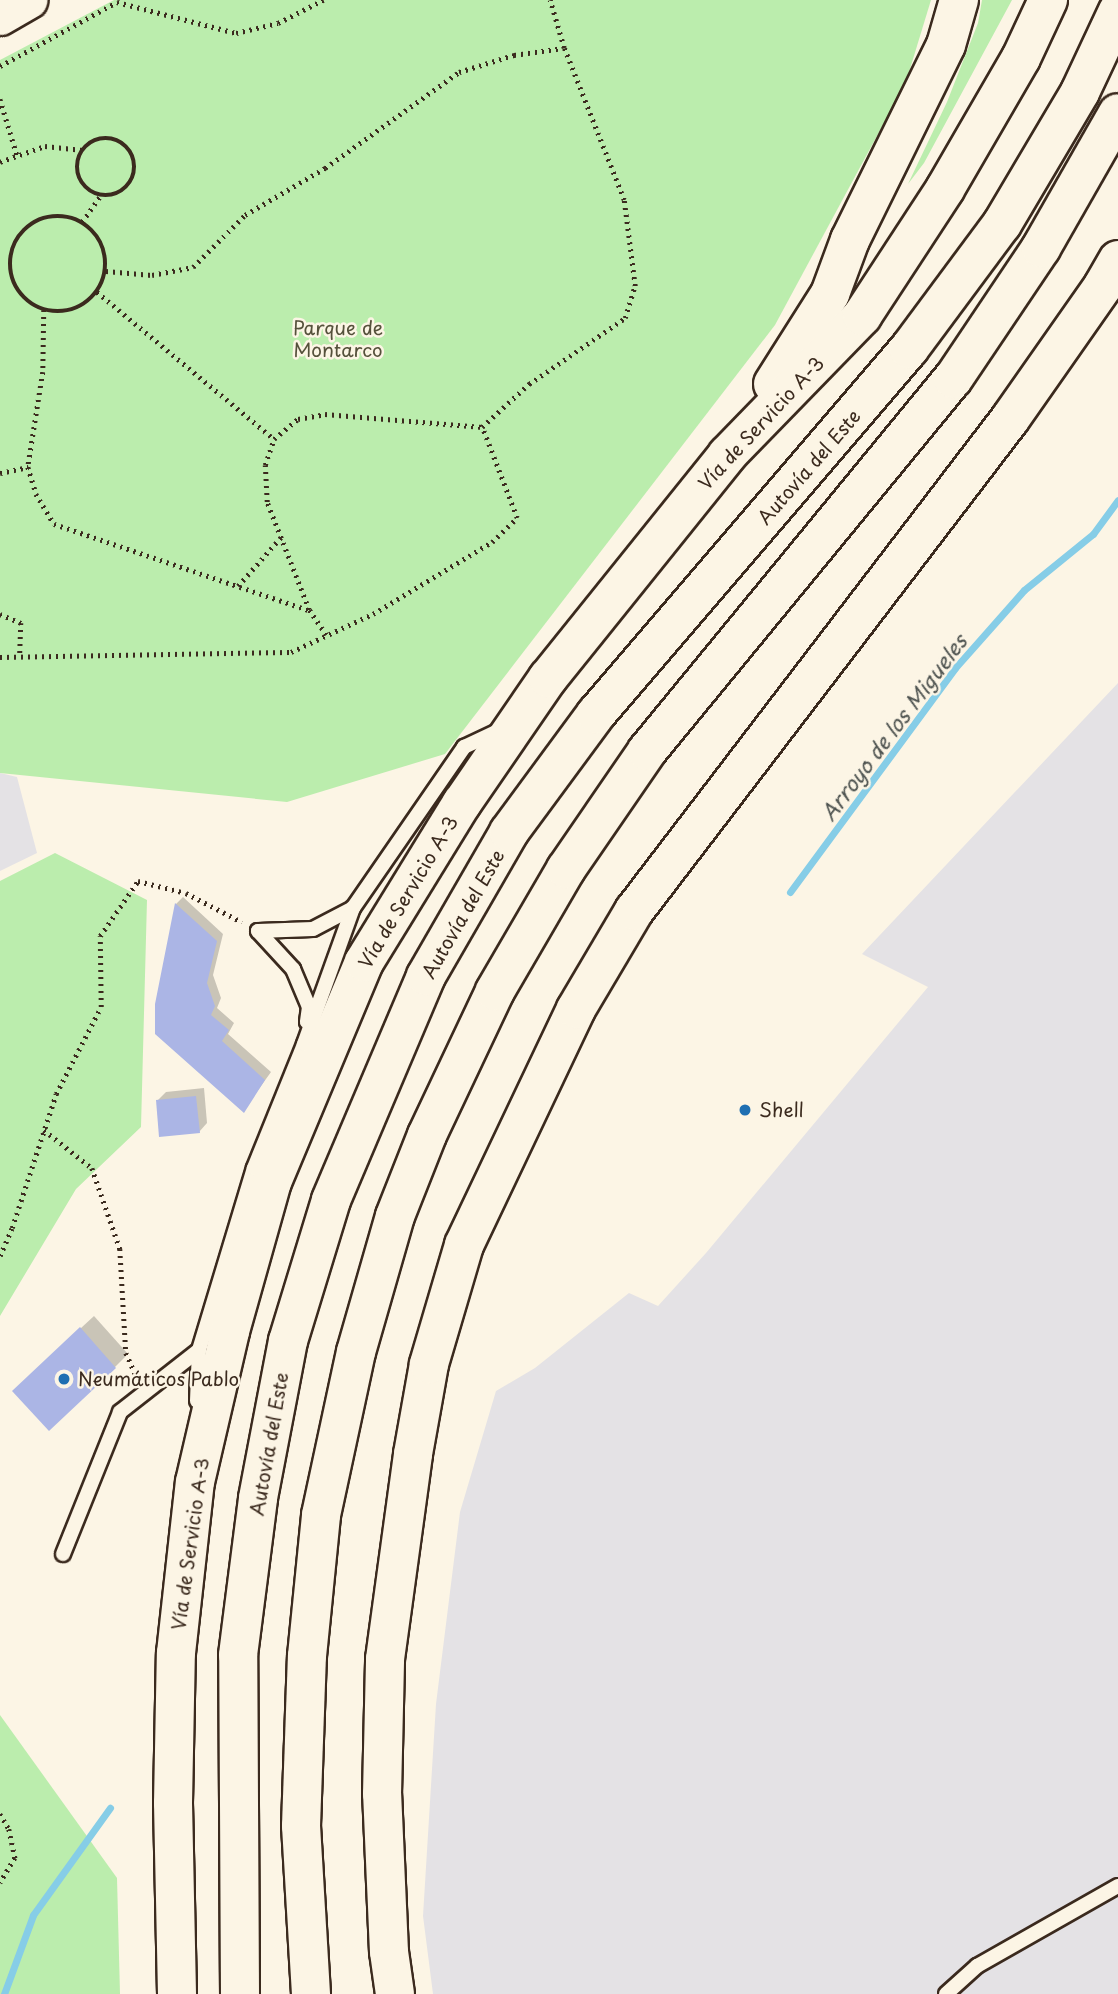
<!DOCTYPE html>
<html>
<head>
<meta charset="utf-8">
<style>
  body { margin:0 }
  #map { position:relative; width:1118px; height:1994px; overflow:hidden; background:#fcf5e5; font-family:"Playpen Sans",sans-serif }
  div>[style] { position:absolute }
  .built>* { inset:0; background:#e4e2e5 }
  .green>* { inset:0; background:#bbedad }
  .shadow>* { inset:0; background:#0003 }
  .stream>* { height:7px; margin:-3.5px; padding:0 3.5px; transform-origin:3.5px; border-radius:3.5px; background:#86cde7 }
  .building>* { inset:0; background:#abb5e5 }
  .path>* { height:4.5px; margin-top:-2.25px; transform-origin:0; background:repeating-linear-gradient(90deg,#3b2a1e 0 2px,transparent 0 7px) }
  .path>.ring { margin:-2.25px; padding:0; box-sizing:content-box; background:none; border:4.5px solid #3b2a1e; border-radius:50% }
  .roads { filter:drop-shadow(2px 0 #3b2a1e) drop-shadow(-2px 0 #3b2a1e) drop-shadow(0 2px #3b2a1e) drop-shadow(0 -2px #3b2a1e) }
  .service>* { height:14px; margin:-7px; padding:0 7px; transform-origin:7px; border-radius:7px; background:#fcf5e5 }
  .tertiary>* { height:35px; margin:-17.5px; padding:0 17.5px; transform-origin:17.5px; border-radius:17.5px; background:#fcf5e5 }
  .secondary>* { height:38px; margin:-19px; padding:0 19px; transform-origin:19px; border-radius:19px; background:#fcf5e5 }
  .motorway>* { height:38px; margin:-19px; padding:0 19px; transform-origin:19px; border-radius:19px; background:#fcf5e5 }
  .dots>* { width:19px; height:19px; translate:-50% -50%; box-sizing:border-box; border:4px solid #fcf5e5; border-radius:50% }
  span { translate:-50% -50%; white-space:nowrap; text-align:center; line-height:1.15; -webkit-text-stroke:5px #fcf5e5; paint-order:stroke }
  .park-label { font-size:19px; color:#55513b }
  .street-label { font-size:19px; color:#3b2a1e }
  .poi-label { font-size:19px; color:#3b2a1e }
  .left { translate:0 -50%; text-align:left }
  .water-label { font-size:21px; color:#4e5350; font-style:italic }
</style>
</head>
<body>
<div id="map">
  <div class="built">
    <i style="clip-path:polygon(1118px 683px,1118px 1994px,433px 1994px,423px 1916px,436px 1704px,460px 1512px,496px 1391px,535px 1368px,629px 1293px,658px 1306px,706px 1253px,928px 987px,862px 954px)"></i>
    <i style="clip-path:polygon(0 773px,17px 777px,37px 853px,0 871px)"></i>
  </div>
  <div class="green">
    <i style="clip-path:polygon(114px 0,931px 0,906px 82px,775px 325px,445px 754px,287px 802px,0 773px,0 60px)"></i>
    <i style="clip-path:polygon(982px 0,1012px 0,924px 163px,908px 184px,947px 102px,978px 23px)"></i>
    <i style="clip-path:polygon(55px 853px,147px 900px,141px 1127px,76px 1189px,0 1316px,0 881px)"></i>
    <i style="clip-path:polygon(0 1715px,117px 1878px,120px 1994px,0 1994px)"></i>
  </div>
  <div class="shadow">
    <i style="clip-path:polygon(183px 897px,223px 934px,213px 975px,221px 998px,217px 1008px,234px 1023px,228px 1034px,271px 1072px,243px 1111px,156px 1005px,176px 904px)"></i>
    <i style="clip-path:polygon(204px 1088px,207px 1123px,199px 1132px,158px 1100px,166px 1092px)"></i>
    <i style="clip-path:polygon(94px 1316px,128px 1354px,115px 1367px,27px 1378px)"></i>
  </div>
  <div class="stream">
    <i style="left:790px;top:892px;width:278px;rotate:-53.6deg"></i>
    <i style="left:955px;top:668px;width:104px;rotate:-48.5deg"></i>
    <i style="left:1024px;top:590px;width:89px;rotate:-39.1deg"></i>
    <i style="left:1093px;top:534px;width:42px;rotate:-53.7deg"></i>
    <i style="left:4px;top:1994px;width:84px;rotate:-69.8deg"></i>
    <i style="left:33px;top:1915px;width:132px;rotate:-54.3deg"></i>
  </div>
  <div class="building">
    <i style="clip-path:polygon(175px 903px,217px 941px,207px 983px,215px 1006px,211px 1015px,229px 1030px,222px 1041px,265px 1080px,244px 1113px,155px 1034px,155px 1004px)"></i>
    <i style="clip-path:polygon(196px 1096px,200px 1133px,159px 1137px,156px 1100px)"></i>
    <i style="clip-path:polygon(80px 1327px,116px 1368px,49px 1431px,12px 1391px)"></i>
  </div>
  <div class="path">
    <i style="left:0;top:66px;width:133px;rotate:-28.7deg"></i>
    <i style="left:117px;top:2px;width:123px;rotate:14.6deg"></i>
    <i style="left:236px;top:33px;width:43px;rotate:-13.4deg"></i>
    <i style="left:278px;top:23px;width:51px;rotate:-27.1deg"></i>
    <i style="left:0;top:99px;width:59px;rotate:73.1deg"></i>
    <i class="ring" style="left:77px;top:138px;width:53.5px;height:53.5px"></i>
    <i style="left:0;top:162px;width:48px;rotate:-19.6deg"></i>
    <i style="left:45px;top:146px;width:38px;rotate:6deg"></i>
    <i class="ring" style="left:10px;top:216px;width:91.5px;height:91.5px"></i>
    <i style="left:82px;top:222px;width:33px;rotate:-55deg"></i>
    <i style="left:106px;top:271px;width:46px;rotate:5deg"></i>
    <i style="left:152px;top:275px;width:42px;rotate:-11deg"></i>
    <i style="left:193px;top:267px;width:74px;rotate:-45deg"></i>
    <i style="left:245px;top:215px;width:93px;rotate:-30.4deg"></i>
    <i style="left:325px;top:168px;width:165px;rotate:-35.6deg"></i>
    <i style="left:459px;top:72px;width:58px;rotate:-17.2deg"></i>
    <i style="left:514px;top:55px;width:50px;rotate:-8deg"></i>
    <i style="left:97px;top:292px;width:230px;rotate:39.7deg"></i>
    <i style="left:44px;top:310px;width:62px;rotate:90.9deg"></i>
    <i style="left:43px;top:372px;width:96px;rotate:99deg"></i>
    <i style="left:28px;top:467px;width:28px;rotate:73deg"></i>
    <i style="left:36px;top:494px;width:35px;rotate:59deg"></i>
    <i style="left:54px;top:524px;width:268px;rotate:18.7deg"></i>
    <i style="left:0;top:473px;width:29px;rotate:-12deg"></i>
    <i style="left:238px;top:586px;width:65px;rotate:-48.7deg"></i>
    <i style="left:0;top:614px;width:23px;rotate:23deg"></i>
    <i style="left:21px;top:623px;width:33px;rotate:92deg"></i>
    <i style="left:326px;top:635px;width:30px;rotate:-124deg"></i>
    <i style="left:309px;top:610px;width:116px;rotate:-111.3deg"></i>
    <i style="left:267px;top:502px;width:37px;rotate:-93deg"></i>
    <i style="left:265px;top:465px;width:28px;rotate:-71deg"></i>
    <i style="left:274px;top:439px;width:31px;rotate:-40deg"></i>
    <i style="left:298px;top:419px;width:27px;rotate:-10deg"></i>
    <i style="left:325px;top:414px;width:158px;rotate:4.7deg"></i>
    <i style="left:482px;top:427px;width:64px;rotate:-42.5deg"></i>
    <i style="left:529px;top:384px;width:116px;rotate:-34.5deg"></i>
    <i style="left:625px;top:318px;width:34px;rotate:-73deg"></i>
    <i style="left:635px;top:286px;width:87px;rotate:-97.3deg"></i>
    <i style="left:624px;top:200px;width:163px;rotate:-111.5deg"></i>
    <i style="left:564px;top:48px;width:50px;rotate:-106.3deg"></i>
    <i style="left:0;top:657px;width:291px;rotate:-1deg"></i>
    <i style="left:291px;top:652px;width:90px;rotate:-24.9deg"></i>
    <i style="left:373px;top:614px;width:139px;rotate:-31.2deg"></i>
    <i style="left:492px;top:542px;width:35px;rotate:-44deg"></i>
    <i style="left:517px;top:518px;width:97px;rotate:-111deg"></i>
    <i style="left:44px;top:1130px;width:61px;rotate:38.4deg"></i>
    <i style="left:92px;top:1168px;width:86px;rotate:70.9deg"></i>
    <i style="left:120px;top:1249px;width:104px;rotate:86.7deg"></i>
    <i style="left:126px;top:1353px;width:24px;rotate:66deg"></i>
    <i style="left:0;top:1256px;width:30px;rotate:-67deg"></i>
    <i style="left:12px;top:1228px;width:141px;rotate:-71.8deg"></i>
    <i style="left:56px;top:1094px;width:98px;rotate:-62.7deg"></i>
    <i style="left:101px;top:1007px;width:71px;rotate:-90.8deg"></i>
    <i style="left:100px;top:936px;width:67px;rotate:-55.4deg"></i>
    <i style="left:138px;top:881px;width:49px;rotate:14deg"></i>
    <i style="left:186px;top:893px;width:63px;rotate:27.4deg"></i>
    <i style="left:0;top:1814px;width:17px;rotate:59deg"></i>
    <i style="left:9px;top:1829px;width:30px;rotate:78deg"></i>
    <i style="left:15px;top:1858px;width:29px;rotate:121deg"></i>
  </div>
  <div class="roads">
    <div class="service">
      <i style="left:258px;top:931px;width:52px;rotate:47.4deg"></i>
      <i style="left:293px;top:969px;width:41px;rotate:67.2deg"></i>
      <i style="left:309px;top:1007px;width:15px;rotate:98deg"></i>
      <i style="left:258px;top:931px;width:55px;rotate:-2.1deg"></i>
      <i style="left:313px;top:929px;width:45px;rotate:-27.7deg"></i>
      <i style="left:197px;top:1401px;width:51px;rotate:-87.8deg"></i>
      <i style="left:199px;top:1350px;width:190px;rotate:-73.2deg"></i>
      <i style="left:254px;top:1168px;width:134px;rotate:-68deg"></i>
      <i style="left:304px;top:1044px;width:145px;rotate:-70.2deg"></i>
      <i style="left:353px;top:908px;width:196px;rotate:-55.4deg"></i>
      <i style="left:464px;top:747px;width:38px;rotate:-25deg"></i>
      <i style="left:63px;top:1554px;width:153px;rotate:-68.1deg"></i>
      <i style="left:120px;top:1412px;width:100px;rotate:-38.1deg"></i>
      <i style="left:946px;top:1994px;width:42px;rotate:-42.1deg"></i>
      <i style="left:977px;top:1966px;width:162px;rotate:-29.6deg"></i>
    </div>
    <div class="tertiary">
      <i style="left:0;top:17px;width:34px;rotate:-30deg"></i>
    </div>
    <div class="secondary">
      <i style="left:773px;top:384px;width:107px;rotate:-57.7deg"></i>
      <i style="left:830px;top:294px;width:58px;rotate:-69.7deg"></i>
      <i style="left:850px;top:240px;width:217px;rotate:-63.8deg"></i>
      <i style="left:946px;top:45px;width:47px;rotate:-73.9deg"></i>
      <i style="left:177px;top:1994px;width:191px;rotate:-91.2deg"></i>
      <i style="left:173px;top:1803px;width:150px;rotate:-88.9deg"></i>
      <i style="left:176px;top:1653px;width:172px;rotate:-83.7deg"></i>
      <i style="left:195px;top:1482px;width:155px;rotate:-76.9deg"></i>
      <i style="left:230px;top:1331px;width:155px;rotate:-74.3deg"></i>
      <i style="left:272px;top:1182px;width:238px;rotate:-67.3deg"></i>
      <i style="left:364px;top:962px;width:187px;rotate:-58.4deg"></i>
      <i style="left:462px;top:803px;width:152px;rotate:-55.5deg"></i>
      <i style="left:548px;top:678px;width:286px;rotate:-51.2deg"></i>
      <i style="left:727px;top:455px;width:194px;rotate:-45.8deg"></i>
      <i style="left:862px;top:316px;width:152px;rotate:-56.8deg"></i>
      <i style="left:945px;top:189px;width:151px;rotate:-59.9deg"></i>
      <i style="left:1021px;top:58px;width:64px;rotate:-65deg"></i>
      <i style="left:395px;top:1994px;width:42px;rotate:-98.1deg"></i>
      <i style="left:389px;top:1952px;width:158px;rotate:-92.5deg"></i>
      <i style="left:382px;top:1794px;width:135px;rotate:-88.7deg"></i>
      <i style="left:385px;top:1659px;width:207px;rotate:-82.2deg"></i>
      <i style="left:413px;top:1454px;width:91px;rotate:-79.9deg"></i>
      <i style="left:429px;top:1364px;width:124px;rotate:-73.6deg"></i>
      <i style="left:464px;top:1245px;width:261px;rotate:-64.6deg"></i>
      <i style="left:576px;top:1009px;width:114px;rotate:-59.4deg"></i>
      <i style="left:634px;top:911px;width:619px;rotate:-52.61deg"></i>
      <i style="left:1010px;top:419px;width:162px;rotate:-55deg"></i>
      <i style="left:1103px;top:286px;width:30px;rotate:-60deg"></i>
    </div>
    <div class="motorway">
      <i style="left:240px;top:1994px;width:339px;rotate:-90.3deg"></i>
      <i style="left:238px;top:1655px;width:158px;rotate:-82.7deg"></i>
      <i style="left:258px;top:1498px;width:160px;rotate:-79.2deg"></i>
      <i style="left:288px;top:1341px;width:147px;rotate:-73deg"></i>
      <i style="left:331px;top:1200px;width:243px;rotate:-67deg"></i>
      <i style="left:426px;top:976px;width:166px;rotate:-60deg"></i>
      <i style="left:509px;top:832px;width:147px;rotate:-53.6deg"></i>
      <i style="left:596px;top:714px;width:481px;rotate:-49.4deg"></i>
      <i style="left:909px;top:349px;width:156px;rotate:-53.4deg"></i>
      <i style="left:1002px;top:224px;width:153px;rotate:-59.4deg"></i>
      <i style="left:1080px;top:92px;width:89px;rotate:-64.9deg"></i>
      <i style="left:311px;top:1994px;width:168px;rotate:-93.4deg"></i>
      <i style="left:301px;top:1826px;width:170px;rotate:-88deg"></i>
      <i style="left:307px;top:1656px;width:142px;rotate:-84.3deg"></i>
      <i style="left:321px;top:1515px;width:167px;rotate:-77.9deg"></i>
      <i style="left:356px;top:1352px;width:141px;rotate:-74deg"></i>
      <i style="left:395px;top:1216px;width:87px;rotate:-68.4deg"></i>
      <i style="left:427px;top:1135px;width:159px;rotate:-64.7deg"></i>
      <i style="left:495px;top:991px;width:141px;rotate:-59.8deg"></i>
      <i style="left:566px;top:869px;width:143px;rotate:-55.5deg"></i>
      <i style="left:647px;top:751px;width:482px;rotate:-50.6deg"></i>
      <i style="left:953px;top:379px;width:158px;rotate:-56.1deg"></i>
      <i style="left:1041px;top:248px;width:155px;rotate:-60.3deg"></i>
    </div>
  </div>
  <div class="dots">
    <i style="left:745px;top:1110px;background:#1f6fb2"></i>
    <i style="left:64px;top:1379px;background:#1f6fb2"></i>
  </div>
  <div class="park-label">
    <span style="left:338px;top:339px">Parque de<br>Montarco</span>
  </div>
  <div class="street-label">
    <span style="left:761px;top:423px;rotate:-47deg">Vía de Servicio A-3</span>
    <span style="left:809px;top:467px;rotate:-49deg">Autovía del Este</span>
    <span style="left:408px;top:892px;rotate:-59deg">Vía de Servicio A-3</span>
    <span style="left:463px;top:914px;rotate:-60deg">Autovía del Este</span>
    <span style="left:269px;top:1444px;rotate:-80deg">Autovía del Este</span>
    <span style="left:190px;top:1544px;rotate:-82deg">Vía de Servicio A-3</span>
  </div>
  <div class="poi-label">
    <span class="left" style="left:759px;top:1110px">Shell</span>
    <span class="left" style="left:78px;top:1379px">Neumáticos Pablo</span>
  </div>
  <div class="water-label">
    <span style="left:893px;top:727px;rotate:-53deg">Arroyo de los Migueles</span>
  </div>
</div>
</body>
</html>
